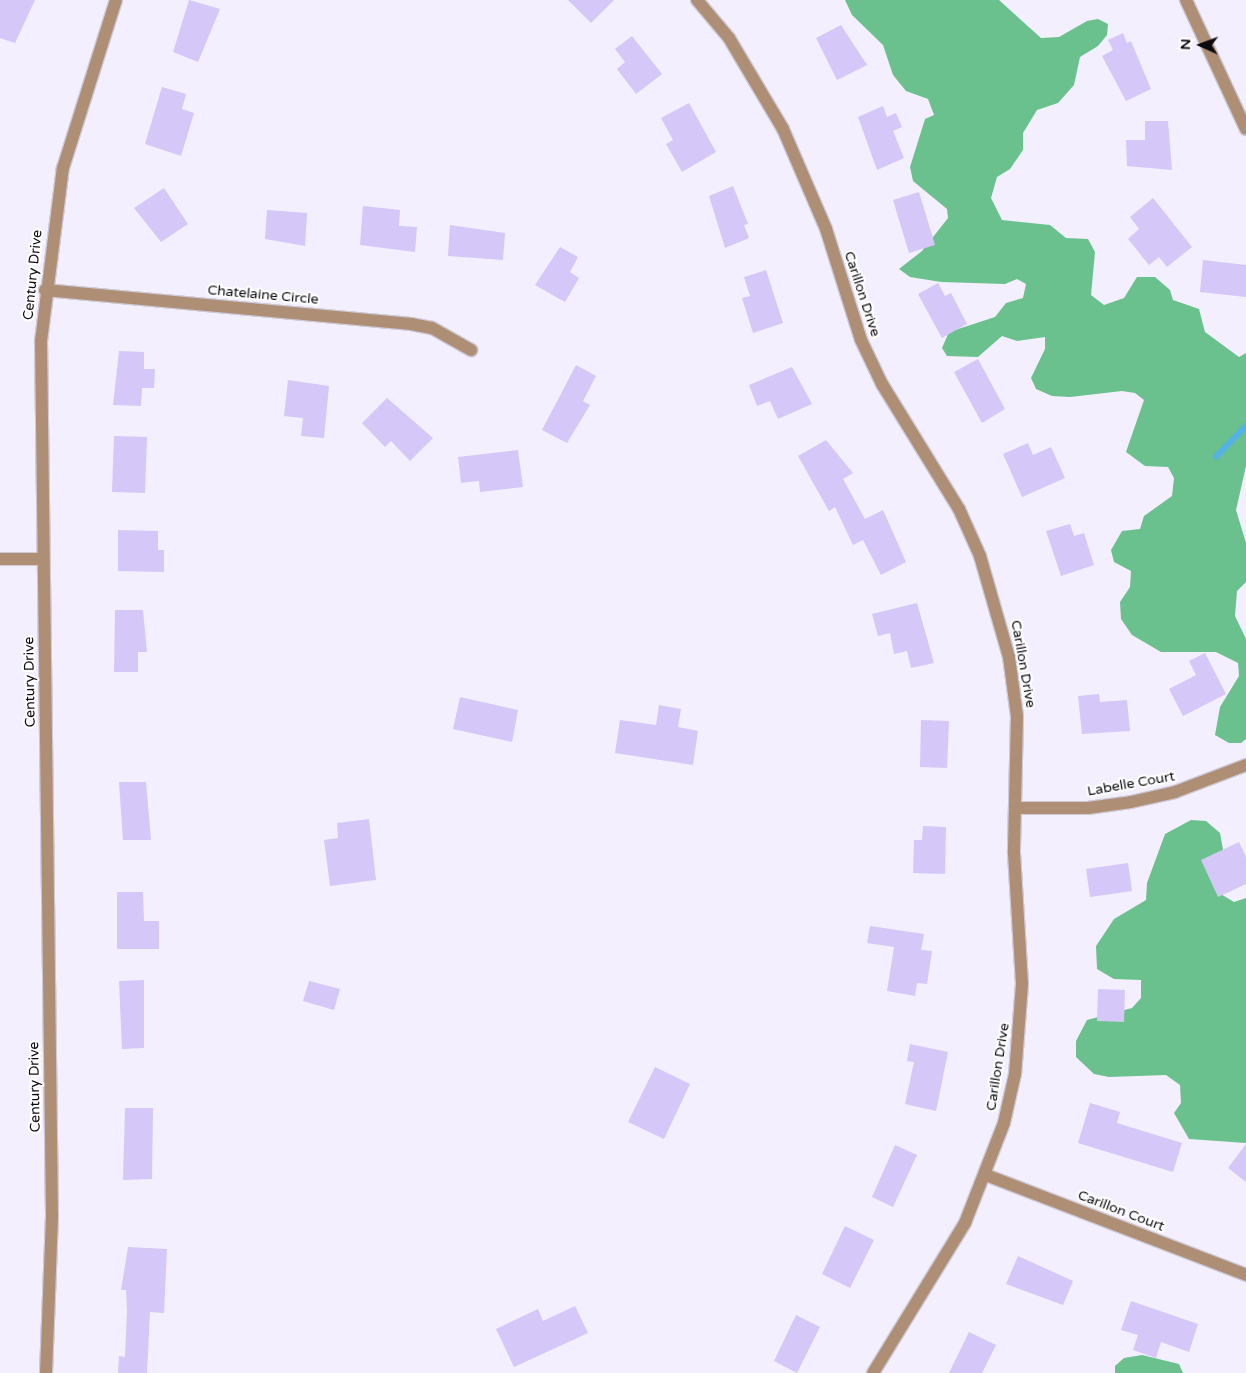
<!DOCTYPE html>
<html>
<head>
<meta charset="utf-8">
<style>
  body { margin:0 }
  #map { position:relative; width:1246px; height:1373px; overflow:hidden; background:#f3effe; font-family:"Varela Round",sans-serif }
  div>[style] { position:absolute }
  .forest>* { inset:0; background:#6ac18d }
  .stream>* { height:5.5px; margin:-2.75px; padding:0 2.75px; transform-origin:2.75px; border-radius:2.75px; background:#54b2e4 }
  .building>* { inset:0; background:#d5c7f7 }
  .roads { filter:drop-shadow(1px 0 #cecad8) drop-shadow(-1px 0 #cecad8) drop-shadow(0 1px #cecad8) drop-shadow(0 -1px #cecad8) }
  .street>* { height:12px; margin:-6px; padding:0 6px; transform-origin:6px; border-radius:6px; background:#ae8f76 }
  span { translate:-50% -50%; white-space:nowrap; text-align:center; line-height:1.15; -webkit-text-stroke:4.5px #fff; paint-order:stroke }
  .street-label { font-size:14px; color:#0c0a10 }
  .north { position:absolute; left:1176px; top:20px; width:50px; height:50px; -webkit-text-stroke:4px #fff; paint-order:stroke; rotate:272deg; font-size:14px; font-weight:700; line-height:20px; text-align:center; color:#0c0a10 }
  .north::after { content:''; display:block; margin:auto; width:18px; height:22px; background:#0c0a10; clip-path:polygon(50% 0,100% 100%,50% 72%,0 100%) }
</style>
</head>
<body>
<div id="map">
  <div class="forest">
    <i style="clip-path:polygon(845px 0,999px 0,1041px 38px,1059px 37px,1087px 21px,1098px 19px,1108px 24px,1107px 35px,1098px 46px,1080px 57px,1074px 85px,1058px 103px,1037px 110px,1023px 133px,1023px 150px,1010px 169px,997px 177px,991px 198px,1002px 220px,1050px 225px,1066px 238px,1088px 239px,1095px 252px,1091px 295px,1104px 305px,1124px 298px,1137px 277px,1155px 277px,1170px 290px,1173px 300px,1199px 309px,1205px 332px,1239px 357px,1246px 353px,1246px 466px,1236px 510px,1246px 543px,1246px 582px,1237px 591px,1235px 616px,1246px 639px,1246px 739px,1241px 743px,1229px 743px,1215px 735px,1220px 707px,1239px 676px,1238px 663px,1216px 652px,1161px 652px,1132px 635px,1121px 619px,1120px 602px,1130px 587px,1131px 571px,1114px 562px,1111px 550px,1122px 531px,1140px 529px,1144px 516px,1172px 496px,1174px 478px,1168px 467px,1145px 466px,1126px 452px,1144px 400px,1135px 393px,1122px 391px,1070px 397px,1052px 396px,1036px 389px,1031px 378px,1045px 349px,1045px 337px,1017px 341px,1002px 336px,978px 357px,947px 356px,942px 348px,949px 332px,995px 317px,1006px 303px,1023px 298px,1026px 284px,1017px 279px,1005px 284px,941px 282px,910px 277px,899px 269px,922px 251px,948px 218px,947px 209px,913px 181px,910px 167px,925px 119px,934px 115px,928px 99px,906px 91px,893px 75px,883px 45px,852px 15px)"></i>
    <i style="clip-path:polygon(1191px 820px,1206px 821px,1220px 833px,1224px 855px,1219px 893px,1234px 902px,1246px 898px,1246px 1143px,1189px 1139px,1174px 1113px,1181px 1103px,1180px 1085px,1166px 1075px,1109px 1077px,1094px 1074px,1076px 1057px,1076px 1041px,1087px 1020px,1132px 1008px,1141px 998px,1141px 980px,1114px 979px,1097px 969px,1096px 946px,1114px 919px,1146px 900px,1147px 883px,1165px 834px)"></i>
    <i style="clip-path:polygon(1142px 1355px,1179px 1364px,1183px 1373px,1115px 1373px,1115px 1366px,1124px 1358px)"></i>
  </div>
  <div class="stream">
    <i style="left:1216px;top:457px;width:43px;rotate:-45.9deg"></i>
  </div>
  <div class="building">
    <i style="clip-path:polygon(0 0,35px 0,15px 43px,0 38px)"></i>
    <i style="clip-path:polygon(189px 0,220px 9px,198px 62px,173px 52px)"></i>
    <i style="clip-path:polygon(568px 0,614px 0,591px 23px)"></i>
    <i style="clip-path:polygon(841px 25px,867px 65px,837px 80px,816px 38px)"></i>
    <i style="clip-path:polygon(1123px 33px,1127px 43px,1131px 41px,1151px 89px,1126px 101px,1102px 56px,1113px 50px,1108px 40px)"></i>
    <i style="clip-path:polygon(632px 36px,662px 74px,636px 94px,617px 69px,625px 62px,615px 49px)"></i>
    <i style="clip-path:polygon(162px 87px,186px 94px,182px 109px,194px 113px,181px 156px,145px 144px)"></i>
    <i style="clip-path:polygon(689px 103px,716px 152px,682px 172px,666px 144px,673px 140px,661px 118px)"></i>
    <i style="clip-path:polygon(883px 106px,887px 117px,896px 113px,902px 127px,893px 131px,904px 158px,877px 170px,858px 117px)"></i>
    <i style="clip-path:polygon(1145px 121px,1168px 121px,1172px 170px,1127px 166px,1126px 140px,1145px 140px)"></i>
    <i style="clip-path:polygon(733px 186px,748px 224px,744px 225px,749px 238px,725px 248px,709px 196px)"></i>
    <i style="clip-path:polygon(164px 188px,188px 224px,161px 242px,134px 208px)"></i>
    <i style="clip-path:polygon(919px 192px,935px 245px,909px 253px,893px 200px)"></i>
    <i style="clip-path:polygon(1153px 198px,1192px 247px,1167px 267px,1159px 257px,1149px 265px,1128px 239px,1139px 229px,1130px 217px)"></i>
    <i style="clip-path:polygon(363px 206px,400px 210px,399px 226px,417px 227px,415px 252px,360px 245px)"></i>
    <i style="clip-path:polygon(267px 210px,307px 213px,305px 246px,265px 239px)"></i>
    <i style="clip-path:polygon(450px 225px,505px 233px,503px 260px,448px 256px)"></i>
    <i style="clip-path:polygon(560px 247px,578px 257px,570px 272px,579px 278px,565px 302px,535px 285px)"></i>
    <i style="clip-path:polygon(1203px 260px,1246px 265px,1246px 297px,1200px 292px)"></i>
    <i style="clip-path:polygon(766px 270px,783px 323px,753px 333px,742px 298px,750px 296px,744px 277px)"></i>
    <i style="clip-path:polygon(938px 283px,945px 296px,951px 293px,967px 324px,942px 338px,918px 294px)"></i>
    <i style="clip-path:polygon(119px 351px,144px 352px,144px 369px,155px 369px,154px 388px,142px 388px,141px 406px,113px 405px)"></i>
    <i style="clip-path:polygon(978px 359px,1005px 409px,982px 423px,954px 372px)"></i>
    <i style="clip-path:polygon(576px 365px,596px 376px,583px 401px,590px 405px,567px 443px,542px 430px)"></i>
    <i style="clip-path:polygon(792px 367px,812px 404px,778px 419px,770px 401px,757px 406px,749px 385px)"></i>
    <i style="clip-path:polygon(288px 380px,329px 386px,324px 438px,301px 436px,303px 418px,284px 416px)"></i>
    <i style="clip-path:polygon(387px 398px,433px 438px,410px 461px,391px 441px,385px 447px,362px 423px)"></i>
    <i style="clip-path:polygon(114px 436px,147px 437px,145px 493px,112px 492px)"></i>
    <i style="clip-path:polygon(826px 440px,853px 473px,843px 479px,865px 519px,883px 510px,906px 562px,881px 575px,863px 540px,853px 545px,835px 507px,829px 511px,798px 456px)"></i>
    <i style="clip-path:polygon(1028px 443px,1033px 455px,1051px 447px,1065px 478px,1022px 497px,1003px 454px)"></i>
    <i style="clip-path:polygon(518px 450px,523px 487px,480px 492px,479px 481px,461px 483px,458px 457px)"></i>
    <i style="clip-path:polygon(1070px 524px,1074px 536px,1084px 533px,1094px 565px,1061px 576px,1046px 531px)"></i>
    <i style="clip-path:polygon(118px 530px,158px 531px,158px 550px,164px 550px,164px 572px,118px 571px)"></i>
    <i style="clip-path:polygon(917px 603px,934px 663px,911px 668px,907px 651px,894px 654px,890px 633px,878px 636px,872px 614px)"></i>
    <i style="clip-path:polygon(115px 610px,143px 610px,147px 652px,138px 652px,138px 672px,114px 672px)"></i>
    <i style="clip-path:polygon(1205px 653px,1226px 694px,1183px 716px,1169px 689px,1196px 675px,1189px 661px)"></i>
    <i style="clip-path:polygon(1099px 694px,1100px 702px,1127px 700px,1130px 731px,1082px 734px,1078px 696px)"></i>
    <i style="clip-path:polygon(460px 697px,518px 710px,512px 742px,453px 729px)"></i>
    <i style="clip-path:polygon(659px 705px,681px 709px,678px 727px,698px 731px,693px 765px,615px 753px,620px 720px,656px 725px)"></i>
    <i style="clip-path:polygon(921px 720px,949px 721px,947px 768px,920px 767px)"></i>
    <i style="clip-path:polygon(119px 782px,146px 782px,151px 840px,123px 840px)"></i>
    <i style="clip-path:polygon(369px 819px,376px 880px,330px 886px,324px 840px,338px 838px,337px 823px)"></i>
    <i style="clip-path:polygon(923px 826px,946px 827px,945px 874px,913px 873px,914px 840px,922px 840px)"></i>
    <i style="clip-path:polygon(1239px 842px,1246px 857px,1246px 884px,1218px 897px,1201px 860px)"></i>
    <i style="clip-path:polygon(1128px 863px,1132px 891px,1090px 897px,1086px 869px)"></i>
    <i style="clip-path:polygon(117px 892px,143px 892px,144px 921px,159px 921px,159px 949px,117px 949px)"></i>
    <i style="clip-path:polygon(870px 926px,924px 934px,921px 950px,932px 951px,927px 984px,917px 983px,915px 996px,887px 991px,894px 947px,867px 943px)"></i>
    <i style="clip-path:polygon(144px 980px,144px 1048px,122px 1049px,119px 981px)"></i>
    <i style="clip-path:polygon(309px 981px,340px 989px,334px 1010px,303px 1001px)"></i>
    <i style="clip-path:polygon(1098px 989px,1125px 990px,1124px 1022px,1097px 1021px)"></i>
    <i style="clip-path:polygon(910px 1044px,948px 1052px,936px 1111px,905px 1104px,914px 1062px,907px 1061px)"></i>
    <i style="clip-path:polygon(655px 1067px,690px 1084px,664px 1139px,628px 1122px)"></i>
    <i style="clip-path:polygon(1090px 1103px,1120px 1112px,1117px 1123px,1182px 1143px,1173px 1172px,1078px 1143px)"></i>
    <i style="clip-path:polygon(125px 1108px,153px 1108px,152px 1179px,123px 1180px)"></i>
    <i style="clip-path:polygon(1246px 1144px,1246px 1182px,1228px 1168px)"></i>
    <i style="clip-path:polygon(895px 1145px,917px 1155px,893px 1207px,872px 1197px)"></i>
    <i style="clip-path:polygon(845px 1226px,874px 1240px,850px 1288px,822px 1274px)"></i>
    <i style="clip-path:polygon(128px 1247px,167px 1249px,164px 1313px,150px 1312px,147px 1373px,118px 1373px,119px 1356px,125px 1357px,127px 1311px,126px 1290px,121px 1290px)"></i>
    <i style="clip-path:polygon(1018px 1256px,1073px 1281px,1063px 1305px,1006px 1284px)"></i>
    <i style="clip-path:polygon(1131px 1301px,1198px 1324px,1189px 1352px,1161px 1342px,1156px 1358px,1133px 1350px,1138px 1335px,1121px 1330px)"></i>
    <i style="clip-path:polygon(575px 1306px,588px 1333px,514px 1367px,496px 1329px,538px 1309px,543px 1321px)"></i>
    <i style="clip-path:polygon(796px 1315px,820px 1327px,797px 1373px,774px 1361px)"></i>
    <i style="clip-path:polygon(969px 1332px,996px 1345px,982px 1373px,949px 1373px)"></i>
  </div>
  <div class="roads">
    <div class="street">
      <i style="left:697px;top:0;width:50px;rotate:49.9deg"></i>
      <i style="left:729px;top:38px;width:106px;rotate:59.3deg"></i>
      <i style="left:783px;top:129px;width:109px;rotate:66.7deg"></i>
      <i style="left:826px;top:229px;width:116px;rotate:72.5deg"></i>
      <i style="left:861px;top:340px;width:49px;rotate:64.5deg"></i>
      <i style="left:882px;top:384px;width:147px;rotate:58.4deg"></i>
      <i style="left:959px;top:509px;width:51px;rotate:65.9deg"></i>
      <i style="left:980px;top:556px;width:105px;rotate:74deg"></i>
      <i style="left:1009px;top:657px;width:60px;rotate:82.3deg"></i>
      <i style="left:1017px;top:716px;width:137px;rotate:91.3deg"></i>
      <i style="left:1014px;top:853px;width:131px;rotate:86.5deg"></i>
      <i style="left:1022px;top:984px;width:90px;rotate:94.4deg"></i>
      <i style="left:1015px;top:1074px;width:50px;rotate:102.7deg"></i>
      <i style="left:1004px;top:1123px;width:107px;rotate:111.3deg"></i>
      <i style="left:965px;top:1223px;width:176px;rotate:121.5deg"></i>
      <i style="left:1186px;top:0;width:142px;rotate:65.1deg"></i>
      <i style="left:45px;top:290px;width:368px;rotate:5.3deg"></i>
      <i style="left:411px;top:324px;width:21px;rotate:11deg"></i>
      <i style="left:432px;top:328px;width:45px;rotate:29.4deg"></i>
      <i style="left:0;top:559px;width:43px"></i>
      <i style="left:1016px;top:808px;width:72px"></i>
      <i style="left:1088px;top:808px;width:43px;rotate:-7.9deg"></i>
      <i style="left:1131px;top:802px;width:45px;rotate:-12.8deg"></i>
      <i style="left:1175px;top:792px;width:76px;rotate:-20.8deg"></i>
      <i style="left:986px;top:1175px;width:279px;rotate:21deg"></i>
      <i style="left:46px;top:1373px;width:158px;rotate:-87.8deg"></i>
      <i style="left:52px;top:1215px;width:874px;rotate:-90.72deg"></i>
      <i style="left:41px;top:341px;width:174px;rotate:-82.8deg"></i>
      <i style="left:63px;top:168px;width:176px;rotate:-72.5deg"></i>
    </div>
  </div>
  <div class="street-label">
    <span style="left:33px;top:275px;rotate:-84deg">Century Drive</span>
    <span style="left:862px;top:294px;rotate:72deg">Carillon Drive</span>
    <span style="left:263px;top:295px;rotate:5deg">Chatelaine Circle</span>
    <span style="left:1023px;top:664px;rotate:80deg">Carillon Drive</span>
    <span style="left:30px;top:682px;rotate:-91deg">Century Drive</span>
    <span style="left:1131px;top:784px;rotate:-10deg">Labelle Court</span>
    <span style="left:998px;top:1067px;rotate:-81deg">Carillon Drive</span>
    <span style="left:35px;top:1087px;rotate:-91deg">Century Drive</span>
    <span style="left:1121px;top:1211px;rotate:21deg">Carillon Court</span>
  </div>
  <div class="north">N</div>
</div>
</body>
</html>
